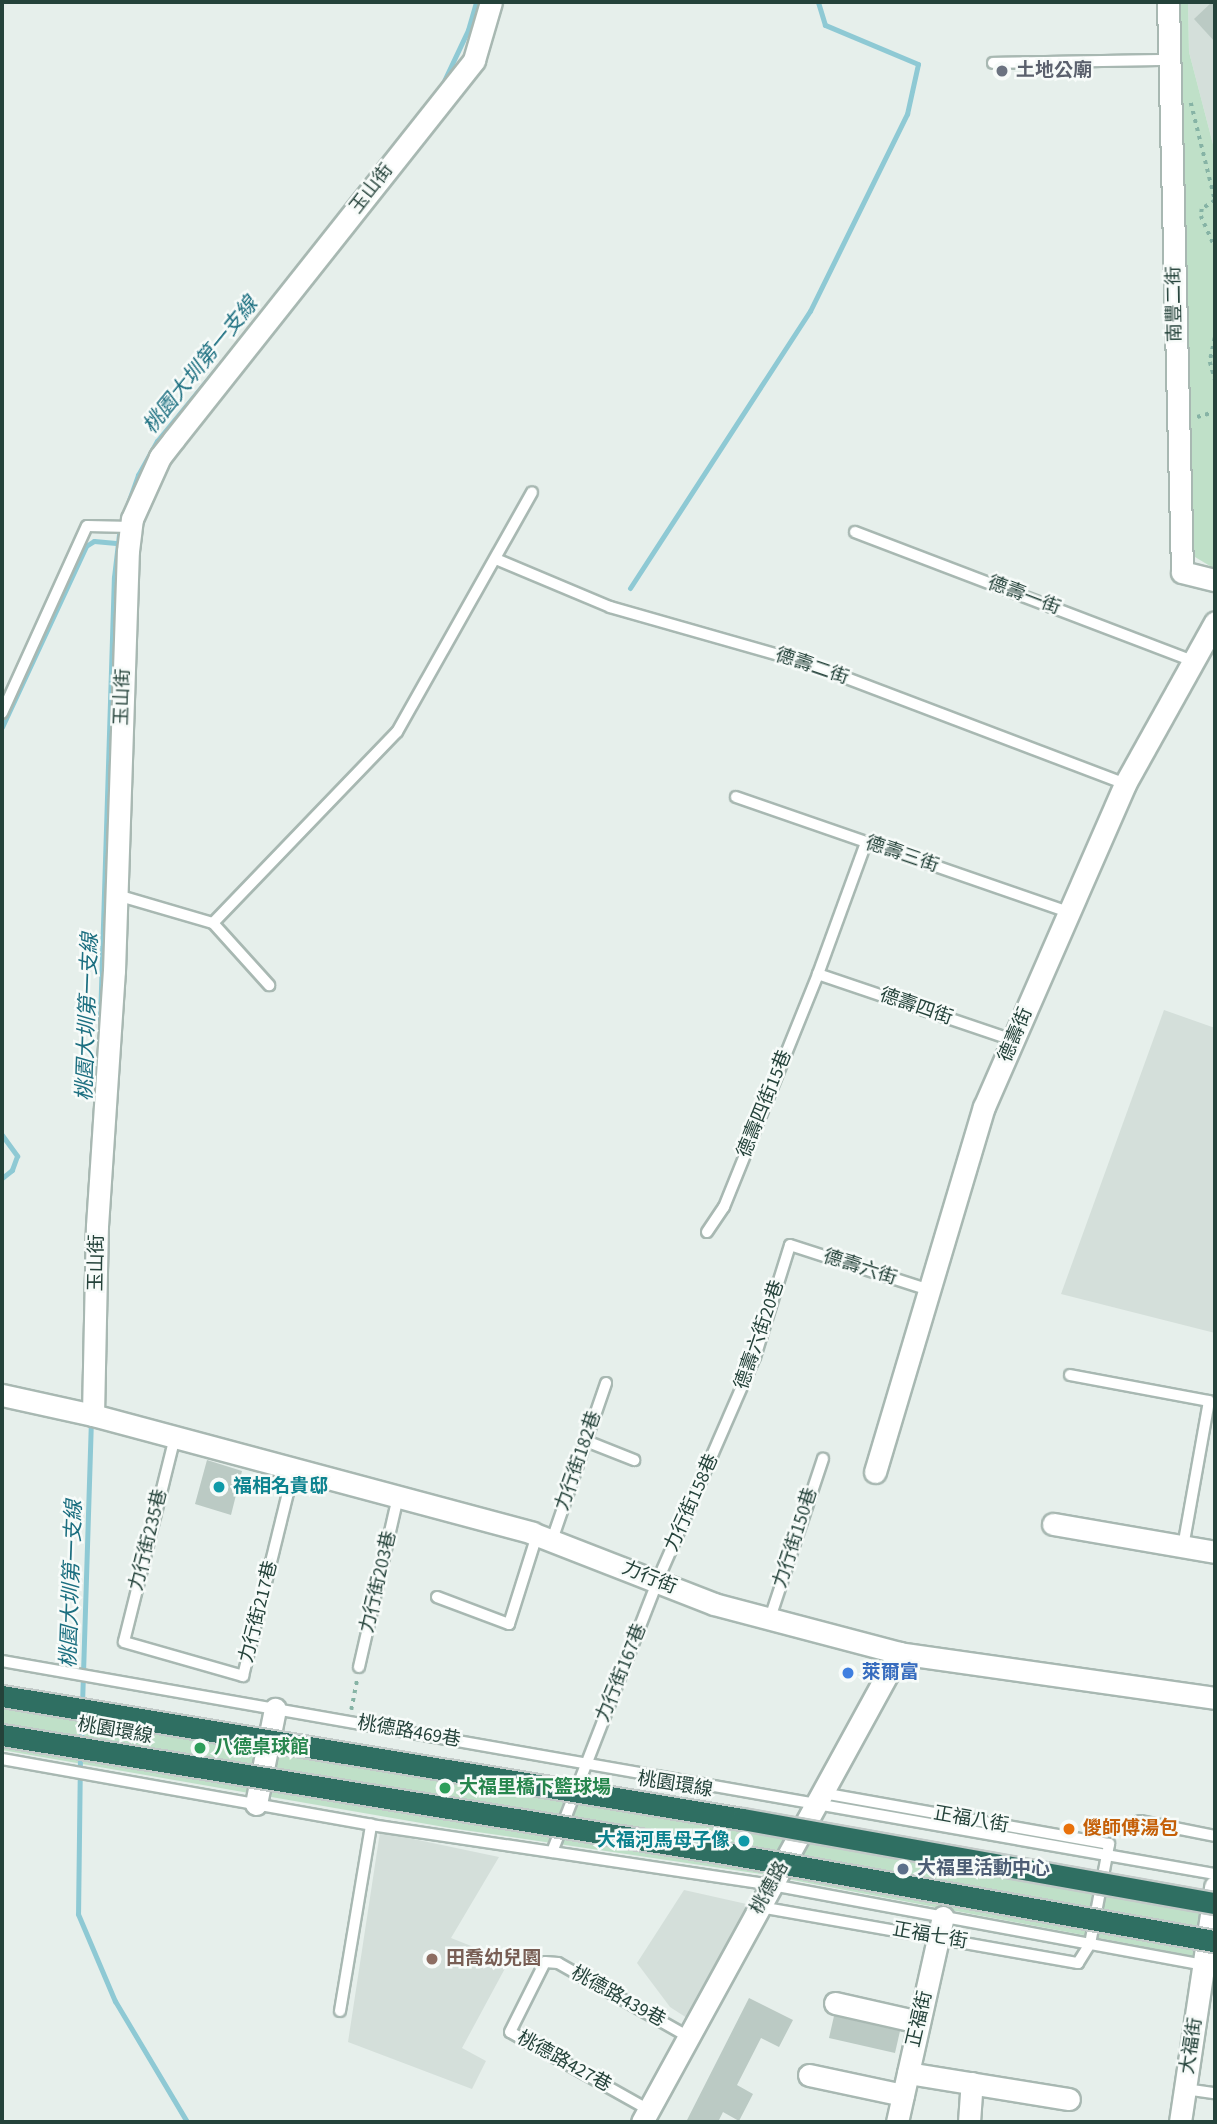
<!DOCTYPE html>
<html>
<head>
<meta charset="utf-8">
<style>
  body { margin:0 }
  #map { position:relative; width:1217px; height:2124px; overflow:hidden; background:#e6efeb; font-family:"Source Sans 3","Noto Sans TC",sans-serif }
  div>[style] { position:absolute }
  .built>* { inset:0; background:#d4dfda }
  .green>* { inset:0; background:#bfe0c8 }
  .stream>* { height:5px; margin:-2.5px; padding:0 2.5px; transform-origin:2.5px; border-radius:2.5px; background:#8ec9d4 }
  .building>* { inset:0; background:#bbcac4 }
  .path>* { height:3.5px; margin-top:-1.75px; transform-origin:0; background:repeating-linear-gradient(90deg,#86b3a5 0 3.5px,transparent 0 8.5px) }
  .roads { filter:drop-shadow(2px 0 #a8b8b2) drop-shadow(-2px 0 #a8b8b2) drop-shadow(0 2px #a8b8b2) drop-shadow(0 -2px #a8b8b2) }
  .service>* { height:10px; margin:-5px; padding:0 5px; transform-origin:5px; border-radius:5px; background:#fff }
  .minor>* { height:21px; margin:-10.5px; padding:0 10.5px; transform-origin:10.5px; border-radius:10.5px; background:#fff }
  .bridges { filter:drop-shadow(2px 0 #c2cac8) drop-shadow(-2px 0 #c2cac8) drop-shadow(0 2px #c2cac8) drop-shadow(0 -2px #c2cac8) }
  .motorway-bridge>* { height:21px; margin:-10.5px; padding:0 10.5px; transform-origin:10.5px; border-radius:10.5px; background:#2f6f62 }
  .dots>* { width:19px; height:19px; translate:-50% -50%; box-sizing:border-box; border:4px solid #f7fbf9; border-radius:50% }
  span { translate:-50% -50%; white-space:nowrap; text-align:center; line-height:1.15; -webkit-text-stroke:5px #f7fbf9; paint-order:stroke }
  .worship-label { font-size:19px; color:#5b616d; font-weight:700 }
  .left { translate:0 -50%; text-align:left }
  .street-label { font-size:19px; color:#24423a }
  .culture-label { font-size:19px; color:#0d838f; font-weight:700 }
  .right { translate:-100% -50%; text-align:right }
  .shop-label { font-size:19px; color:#366cbe; font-weight:700 }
  .leisure-label { font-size:19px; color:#27864d; font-weight:700 }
  .food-label { font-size:19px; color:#c56008; font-weight:700 }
  .service-label { font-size:19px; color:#4e5e75; font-weight:700 }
  .education-label { font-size:19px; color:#785e54; font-weight:700 }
  .water-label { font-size:21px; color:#1c6f80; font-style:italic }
  .frame { position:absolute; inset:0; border:4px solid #24423a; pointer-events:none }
</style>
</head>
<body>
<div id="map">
  <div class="built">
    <i style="clip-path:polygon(1188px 2px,1215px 2px,1215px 152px,1189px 52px)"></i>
    <i style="clip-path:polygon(1164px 1010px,1215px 1028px,1215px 1333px,1061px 1294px)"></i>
    <i style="clip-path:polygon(380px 1832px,499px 1857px,451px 1938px,509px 1961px,462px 2048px,486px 2061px,472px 2089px,348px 2042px)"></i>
    <i style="clip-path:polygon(684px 1890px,760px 1907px,687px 2018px,670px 2007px,637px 1963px)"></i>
  </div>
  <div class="green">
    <i style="clip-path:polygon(1173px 2px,1188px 2px,1189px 52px,1215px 152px,1215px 569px,1190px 554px)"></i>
    <i style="clip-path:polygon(2px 1686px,1215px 1892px,1215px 1960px,761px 1874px,450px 1828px,2px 1750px)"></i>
  </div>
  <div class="stream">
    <i style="left:443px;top:83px;width:59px;rotate:-64.7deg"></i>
    <i style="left:468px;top:30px;width:29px;rotate:-74deg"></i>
    <i style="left:123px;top:517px;width:45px;rotate:-70.3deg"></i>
    <i style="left:138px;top:475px;width:39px;rotate:-61deg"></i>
    <i style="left:157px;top:441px;width:102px;rotate:-50.6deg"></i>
    <i style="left:630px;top:588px;width:330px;rotate:-57deg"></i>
    <i style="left:810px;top:311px;width:220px;rotate:-63.8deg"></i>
    <i style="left:907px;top:114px;width:51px;rotate:-77.6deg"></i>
    <i style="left:918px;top:64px;width:101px;rotate:-157.2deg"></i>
    <i style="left:825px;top:25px;width:24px;rotate:-107deg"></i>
    <i style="left:2px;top:727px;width:200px;rotate:-65.1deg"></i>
    <i style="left:86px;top:546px;width:9px;rotate:-32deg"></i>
    <i style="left:94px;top:541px;width:22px;rotate:5deg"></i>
    <i style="left:100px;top:1020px;width:443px;rotate:-88.2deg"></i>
    <i style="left:114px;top:577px;width:51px;rotate:-83.3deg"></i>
    <i style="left:2px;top:1135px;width:26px;rotate:54deg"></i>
    <i style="left:17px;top:1156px;width:15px;rotate:110deg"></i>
    <i style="left:12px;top:1170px;width:13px;rotate:141deg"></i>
    <i style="left:82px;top:1705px;width:284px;rotate:-88.2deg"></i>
    <i style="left:81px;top:1744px;width:29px;rotate:-88deg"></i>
    <i style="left:80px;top:1754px;width:160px;rotate:90.7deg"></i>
    <i style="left:78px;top:1914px;width:95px;rotate:67deg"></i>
    <i style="left:115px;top:2001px;width:141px;rotate:59.2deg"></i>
  </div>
  <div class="building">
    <i style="clip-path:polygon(1212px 2px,1215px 2px,1215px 42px,1194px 19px)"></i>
    <i style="clip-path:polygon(207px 1460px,242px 1471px,231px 1515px,195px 1504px)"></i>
    <i style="clip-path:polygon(749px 1998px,793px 2020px,779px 2047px,761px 2038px,737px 2085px,753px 2094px,739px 2121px,723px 2112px,718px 2122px,686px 2122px)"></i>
    <i style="clip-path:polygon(834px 2016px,900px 2031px,895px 2053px,829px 2038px)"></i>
  </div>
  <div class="path">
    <i style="left:1191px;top:103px;width:100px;rotate:76.1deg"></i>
    <i style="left:1215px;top:201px;width:15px;rotate:148deg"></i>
    <i style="left:1202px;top:209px;width:7px;rotate:98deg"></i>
    <i style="left:1201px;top:216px;width:34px;rotate:66deg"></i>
    <i style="left:1215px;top:338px;width:25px;rotate:102deg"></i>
    <i style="left:1210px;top:362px;width:19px;rotate:74deg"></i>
    <i style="left:1197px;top:417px;width:19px;rotate:-16deg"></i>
    <i style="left:351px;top:1710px;width:31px;rotate:-79deg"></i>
  </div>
  <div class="roads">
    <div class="service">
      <i style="left:993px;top:63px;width:176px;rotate:-1deg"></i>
      <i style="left:855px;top:532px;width:362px;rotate:20.9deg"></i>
      <i style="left:496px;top:559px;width:124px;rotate:22.8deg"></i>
      <i style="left:610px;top:607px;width:205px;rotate:15.9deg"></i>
      <i style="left:807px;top:663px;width:340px;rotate:20.8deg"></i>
      <i style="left:2px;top:713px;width:205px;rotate:-65.6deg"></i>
      <i style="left:87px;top:526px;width:45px;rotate:1.3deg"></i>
      <i style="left:736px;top:797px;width:352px;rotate:19.1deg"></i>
      <i style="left:117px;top:895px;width:100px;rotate:16.3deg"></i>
      <i style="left:213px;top:923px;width:265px;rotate:-46.1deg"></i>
      <i style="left:397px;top:732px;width:275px;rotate:-60.6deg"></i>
      <i style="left:213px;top:923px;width:84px;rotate:47.9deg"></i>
      <i style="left:818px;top:974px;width:206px;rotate:18.7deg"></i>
      <i style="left:707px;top:1232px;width:30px;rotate:-56deg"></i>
      <i style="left:724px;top:1207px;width:251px;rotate:-68deg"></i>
      <i style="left:818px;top:974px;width:140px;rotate:-69.9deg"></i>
      <i style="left:1070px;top:1375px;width:141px;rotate:10.6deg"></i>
      <i style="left:1209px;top:1401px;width:148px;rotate:100.1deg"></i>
      <i style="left:175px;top:1437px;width:211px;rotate:104deg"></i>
      <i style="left:124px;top:1642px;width:124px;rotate:15.9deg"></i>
      <i style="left:243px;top:1676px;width:213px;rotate:-76.2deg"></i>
      <i style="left:586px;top:1441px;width:52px;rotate:21.6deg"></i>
      <i style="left:552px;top:1540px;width:166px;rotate:-71deg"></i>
      <i style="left:437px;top:1597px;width:77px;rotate:20.6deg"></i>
      <i style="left:509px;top:1624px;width:93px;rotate:-72.5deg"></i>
      <i style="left:770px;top:1618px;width:168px;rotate:-71.6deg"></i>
      <i style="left:2px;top:1661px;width:1232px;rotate:9.96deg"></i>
      <i style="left:359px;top:1667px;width:174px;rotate:-77.1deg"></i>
      <i style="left:2px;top:1759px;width:375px;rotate:10.1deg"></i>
      <i style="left:371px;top:1825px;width:405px;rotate:8.5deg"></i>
      <i style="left:772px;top:1885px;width:451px;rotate:10.5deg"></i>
      <i style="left:1140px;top:1821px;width:76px;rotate:11.3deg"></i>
      <i style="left:552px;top:1852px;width:290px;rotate:-68.7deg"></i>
      <i style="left:657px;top:1582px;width:245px;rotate:-66.5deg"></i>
      <i style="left:755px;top:1357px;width:117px;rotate:-72.6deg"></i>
      <i style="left:790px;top:1245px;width:146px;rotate:17.9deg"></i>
      <i style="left:760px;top:1907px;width:323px;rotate:10deg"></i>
      <i style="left:1078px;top:1963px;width:22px;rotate:-58deg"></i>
      <i style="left:1090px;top:1944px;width:102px;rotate:-79.2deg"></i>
      <i style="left:1109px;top:1844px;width:291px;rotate:-169.9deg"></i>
      <i style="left:340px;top:2011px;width:189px;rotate:-80.5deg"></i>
      <i style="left:1185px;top:2089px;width:30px;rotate:8deg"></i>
      <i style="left:649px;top:2110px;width:159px;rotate:-150.7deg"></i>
      <i style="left:510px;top:2032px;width:78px;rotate:-63.4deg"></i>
      <i style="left:545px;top:1962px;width:13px;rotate:4deg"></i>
      <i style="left:558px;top:1963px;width:150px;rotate:29.5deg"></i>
    </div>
    <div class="minor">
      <i style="left:1168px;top:2px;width:570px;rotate:88.59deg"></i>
      <i style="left:1182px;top:572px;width:34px;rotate:14deg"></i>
      <i style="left:2px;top:1395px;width:93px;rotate:12.4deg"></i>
      <i style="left:93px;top:1415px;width:455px;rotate:15deg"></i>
      <i style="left:532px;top:1533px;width:195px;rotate:21.3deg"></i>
      <i style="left:714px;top:1604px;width:191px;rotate:14.8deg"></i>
      <i style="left:899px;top:1653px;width:319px;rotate:8.1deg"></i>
      <i style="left:93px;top:1415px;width:189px;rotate:-88.8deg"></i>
      <i style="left:97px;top:1226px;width:256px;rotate:-86.2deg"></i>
      <i style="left:114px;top:971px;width:420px;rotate:-88.1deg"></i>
      <i style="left:128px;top:551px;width:32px;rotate:-83deg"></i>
      <i style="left:132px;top:519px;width:68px;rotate:-65.7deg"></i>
      <i style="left:160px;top:457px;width:23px;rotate:-52deg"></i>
      <i style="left:174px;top:439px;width:483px;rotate:-51.6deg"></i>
      <i style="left:474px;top:60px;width:60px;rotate:-73.7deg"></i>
      <i style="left:875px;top:1472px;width:381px;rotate:-73.4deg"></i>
      <i style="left:984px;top:1107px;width:352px;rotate:-66.4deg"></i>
      <i style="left:1125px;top:784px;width:185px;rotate:-60.9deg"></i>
      <i style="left:1053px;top:1524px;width:164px;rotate:9.8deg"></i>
      <i style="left:256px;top:1804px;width:97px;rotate:-78.7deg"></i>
      <i style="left:835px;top:2003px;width:86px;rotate:12.7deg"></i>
      <i style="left:908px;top:2073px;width:163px;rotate:9.2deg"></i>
      <i style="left:809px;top:2075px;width:96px;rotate:12deg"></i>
      <i style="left:642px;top:2122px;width:535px;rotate:-61.28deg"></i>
      <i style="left:897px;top:2122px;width:210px;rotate:-77.4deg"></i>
      <i style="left:969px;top:2122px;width:39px;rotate:-86deg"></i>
      <i style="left:1180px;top:2122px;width:238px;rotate:-81.5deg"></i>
    </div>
  </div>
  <div class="bridges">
    <div class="motorway-bridge">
      <i style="left:2px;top:1696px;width:750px;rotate:9.44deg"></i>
      <i style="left:742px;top:1819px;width:480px;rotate:10.1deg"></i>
      <i style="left:2px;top:1735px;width:738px;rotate:9.28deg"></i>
      <i style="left:730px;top:1854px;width:493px;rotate:10.2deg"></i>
    </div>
  </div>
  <div class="dots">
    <i style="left:1002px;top:71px;background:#6b7280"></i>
    <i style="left:219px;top:1487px;background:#0f9aa8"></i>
    <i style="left:848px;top:1673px;background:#3f7fe0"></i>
    <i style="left:200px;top:1748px;background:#2e9e5b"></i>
    <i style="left:445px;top:1788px;background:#2e9e5b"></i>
    <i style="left:1069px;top:1829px;background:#e8710a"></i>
    <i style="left:744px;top:1841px;background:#0f9aa8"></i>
    <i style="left:903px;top:1869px;background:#5c6f8a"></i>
    <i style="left:432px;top:1959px;background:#8d6e63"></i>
  </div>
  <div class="worship-label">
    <span class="left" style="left:1016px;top:71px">土地公廟</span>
  </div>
  <div class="street-label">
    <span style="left:372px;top:189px;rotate:-52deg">玉山街</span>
    <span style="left:1175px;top:304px;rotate:-91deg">南豐二街</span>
    <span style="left:1024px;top:596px;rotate:21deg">德壽一街</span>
    <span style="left:812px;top:667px;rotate:19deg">德壽二街</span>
    <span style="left:123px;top:697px;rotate:-88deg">玉山街</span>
    <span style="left:902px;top:855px;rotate:19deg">德壽三街</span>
    <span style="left:916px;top:1007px;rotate:19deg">德壽四街</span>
    <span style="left:1016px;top:1035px;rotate:-67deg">德壽街</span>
    <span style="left:765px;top:1104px;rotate:-68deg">德壽四街15巷</span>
    <span style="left:97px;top:1263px;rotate:-89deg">玉山街</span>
    <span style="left:860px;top:1268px;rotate:18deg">德壽六街</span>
    <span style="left:760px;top:1335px;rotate:-71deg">德壽六街20巷</span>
    <span style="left:579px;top:1461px;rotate:-71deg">力行街182巷</span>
    <span style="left:692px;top:1503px;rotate:-66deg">力行街158巷</span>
    <span style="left:796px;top:1538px;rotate:-72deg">力行街150巷</span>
    <span style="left:149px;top:1540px;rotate:-76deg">力行街235巷</span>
    <span style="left:649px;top:1578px;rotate:22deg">力行街</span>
    <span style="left:379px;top:1582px;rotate:-77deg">力行街203巷</span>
    <span style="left:259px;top:1612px;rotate:-76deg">力行街217巷</span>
    <span style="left:622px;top:1673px;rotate:-68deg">力行街167巷</span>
    <span style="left:115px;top:1731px;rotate:10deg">桃園環線</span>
    <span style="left:409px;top:1732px;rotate:10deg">桃德路469巷</span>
    <span style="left:675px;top:1785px;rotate:9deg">桃園環線</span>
    <span style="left:971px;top:1820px;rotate:10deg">正福八街</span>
    <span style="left:770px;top:1888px;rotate:-61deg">桃德路</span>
    <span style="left:930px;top:1936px;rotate:10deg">正福七街</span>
    <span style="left:618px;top:1997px;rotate:29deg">桃德路439巷</span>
    <span style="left:920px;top:2019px;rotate:-77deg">正福街</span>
    <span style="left:1192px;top:2046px;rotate:-81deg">大福街</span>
    <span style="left:564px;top:2062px;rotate:29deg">桃德路427巷</span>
  </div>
  <div class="culture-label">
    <span class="left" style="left:233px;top:1487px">福相名貴邸</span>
    <span class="right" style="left:730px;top:1841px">大福河馬母子像</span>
  </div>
  <div class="shop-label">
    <span class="left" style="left:862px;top:1673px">萊爾富</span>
  </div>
  <div class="leisure-label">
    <span class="left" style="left:214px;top:1748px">八德桌球館</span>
    <span class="left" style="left:459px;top:1788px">大福里橋下籃球場</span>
  </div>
  <div class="food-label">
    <span class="left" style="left:1083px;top:1829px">儍師傅湯包</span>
  </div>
  <div class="service-label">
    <span class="left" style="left:917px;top:1869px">大福里活動中心</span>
  </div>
  <div class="education-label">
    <span class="left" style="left:446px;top:1959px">田喬幼兒園</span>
  </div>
  <div class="water-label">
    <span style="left:200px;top:365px;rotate:-51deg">桃園大圳第一支線</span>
    <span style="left:87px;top:1017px;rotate:-88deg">桃園大圳第一支線</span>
    <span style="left:71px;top:1584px;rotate:-88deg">桃園大圳第一支線</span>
  </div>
  <div class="frame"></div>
</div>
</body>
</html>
